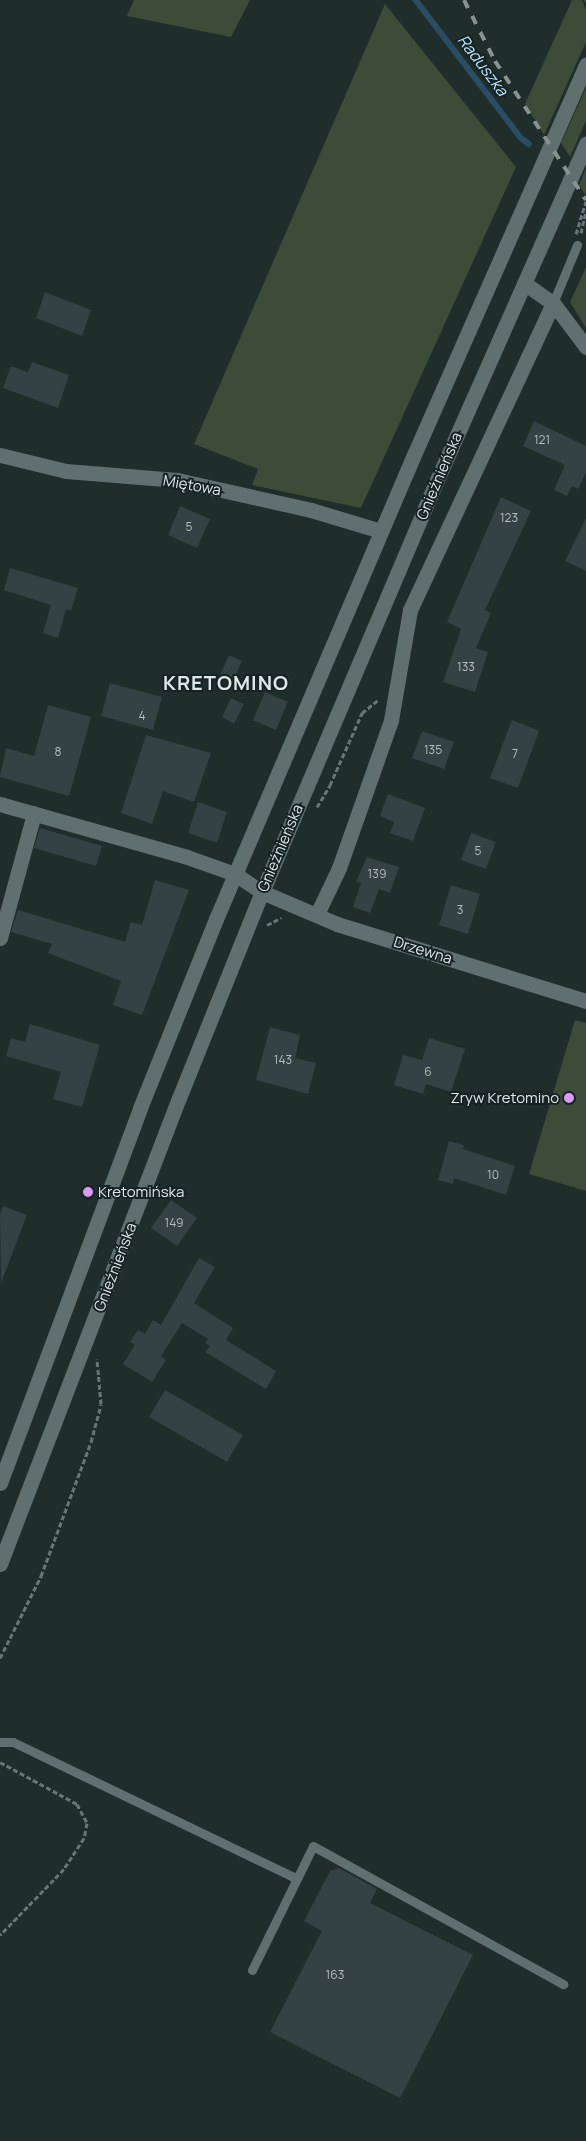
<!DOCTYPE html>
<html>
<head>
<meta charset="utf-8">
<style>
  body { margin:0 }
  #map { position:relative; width:586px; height:2141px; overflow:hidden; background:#1f2d2b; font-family:Manrope,sans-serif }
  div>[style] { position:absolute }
  .green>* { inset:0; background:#3c4c38 }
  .stream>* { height:5.5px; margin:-2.75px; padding:0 2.75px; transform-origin:2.75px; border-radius:2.75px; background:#2b4d64 }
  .building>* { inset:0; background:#344145 }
  .path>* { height:3px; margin-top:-1.5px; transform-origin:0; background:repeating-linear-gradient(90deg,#6a7675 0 5px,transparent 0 7.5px) }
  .service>* { height:9px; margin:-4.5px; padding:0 4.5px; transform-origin:4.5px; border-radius:4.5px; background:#60706e }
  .minor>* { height:15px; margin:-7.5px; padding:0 7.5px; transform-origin:7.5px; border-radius:7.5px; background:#60706e }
  .tertiary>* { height:15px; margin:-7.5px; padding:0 7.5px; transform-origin:7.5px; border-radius:7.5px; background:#60706e }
  .secondary>* { height:15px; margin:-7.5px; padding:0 7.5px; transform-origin:7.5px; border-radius:7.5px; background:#60706e }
  .rail>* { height:4px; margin-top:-2px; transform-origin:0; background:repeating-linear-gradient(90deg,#889291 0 9px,transparent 0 18px) }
  .dots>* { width:14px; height:14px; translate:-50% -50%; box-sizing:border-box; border:2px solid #162322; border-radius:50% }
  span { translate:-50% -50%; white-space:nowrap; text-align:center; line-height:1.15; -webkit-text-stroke:4px #162322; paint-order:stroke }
  .number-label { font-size:12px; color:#b4bdbe }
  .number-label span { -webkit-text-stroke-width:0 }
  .street-label { font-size:15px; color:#dee6e6 }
  .poi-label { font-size:15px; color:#dee6e6 }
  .right { translate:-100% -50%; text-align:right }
  .left { translate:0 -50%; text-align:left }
  .water-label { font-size:16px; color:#bde0fa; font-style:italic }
  .district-label { font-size:20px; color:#dee6e6; font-weight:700; letter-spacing:1px }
</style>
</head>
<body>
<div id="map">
  <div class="green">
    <i style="clip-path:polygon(134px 0,250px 0,231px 37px,127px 16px)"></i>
    <i style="clip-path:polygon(572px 0,582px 0,586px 10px,586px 42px,544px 135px,525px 104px)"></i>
    <i style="clip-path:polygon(385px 4px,516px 167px,361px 508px,252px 485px,258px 469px,194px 444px)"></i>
    <i style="clip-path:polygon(586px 88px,586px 121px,570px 157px,561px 143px)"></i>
    <i style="clip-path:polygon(586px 168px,586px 192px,585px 195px,579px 185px)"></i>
    <i style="clip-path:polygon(586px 267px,586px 328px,570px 302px)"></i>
    <i style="clip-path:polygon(575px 1020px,586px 1023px,586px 1191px,529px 1174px)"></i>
  </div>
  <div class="stream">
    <i style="left:416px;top:0;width:173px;rotate:52.7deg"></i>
    <i style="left:521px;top:138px;width:10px;rotate:37deg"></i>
  </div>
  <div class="building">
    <i style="clip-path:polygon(45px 292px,91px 310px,82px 336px,36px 318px)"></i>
    <i style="clip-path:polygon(32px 362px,69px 375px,58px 408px,3px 388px,11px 366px,28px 372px)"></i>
    <i style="clip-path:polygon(534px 421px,586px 446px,586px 473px,578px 489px,572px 486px,567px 496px,554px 490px,565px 465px,523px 446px)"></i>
    <i style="clip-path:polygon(501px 497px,531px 511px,485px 610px,491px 613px,476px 648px,488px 652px,475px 692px,443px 682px,461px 629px,447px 622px)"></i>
    <i style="clip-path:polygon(180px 506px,210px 519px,197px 548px,168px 535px)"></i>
    <i style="clip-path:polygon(586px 518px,586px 571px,565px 561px)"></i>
    <i style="clip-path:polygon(10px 568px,78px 588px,71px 611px,66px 609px,58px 638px,43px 633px,51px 605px,4px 590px)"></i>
    <i style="clip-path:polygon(229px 655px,242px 661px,233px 681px,220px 675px)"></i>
    <i style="clip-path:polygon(110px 683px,162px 697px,153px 730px,101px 716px)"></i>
    <i style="clip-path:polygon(265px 692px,288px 702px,276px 730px,253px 720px)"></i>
    <i style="clip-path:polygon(231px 698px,244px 704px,234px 724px,222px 717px)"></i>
    <i style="clip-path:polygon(48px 705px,91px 717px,69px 796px,0 777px,6px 748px,34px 756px)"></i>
    <i style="clip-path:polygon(512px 720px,539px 731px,518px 788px,490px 778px)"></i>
    <i style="clip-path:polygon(422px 731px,454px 742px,444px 769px,412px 758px)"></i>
    <i style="clip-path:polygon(146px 735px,211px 753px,194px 802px,163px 791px,152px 824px,121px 813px)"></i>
    <i style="clip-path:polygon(388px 794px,425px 808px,413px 841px,390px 833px,394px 822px,380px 816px)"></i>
    <i style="clip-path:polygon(198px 802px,227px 812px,217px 843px,188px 833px)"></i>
    <i style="clip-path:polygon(40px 828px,102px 846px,96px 866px,34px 848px)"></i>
    <i style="clip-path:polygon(471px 833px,496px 842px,486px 869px,461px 860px)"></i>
    <i style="clip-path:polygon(367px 857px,399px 867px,390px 893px,379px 889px,370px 913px,353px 907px,361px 883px,356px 882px)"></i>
    <i style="clip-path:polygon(155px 880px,189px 890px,142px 1015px,113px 1005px,121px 981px,48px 953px,52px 944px,11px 932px,18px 910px,125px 942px,131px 922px,142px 925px)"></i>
    <i style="clip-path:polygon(451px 885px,480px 894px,468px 934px,439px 925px)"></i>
    <i style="clip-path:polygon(30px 1024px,100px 1045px,82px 1107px,53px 1099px,61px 1072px,6px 1056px,11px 1038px,25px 1042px)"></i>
    <i style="clip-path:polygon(270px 1027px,300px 1035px,295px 1058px,316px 1063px,308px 1094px,256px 1080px)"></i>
    <i style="clip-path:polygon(429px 1038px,465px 1049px,451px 1092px,426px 1084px,423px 1094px,394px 1085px,403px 1055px,422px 1060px)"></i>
    <i style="clip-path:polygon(449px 1141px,464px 1145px,463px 1149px,515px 1166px,506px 1195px,454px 1178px,453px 1184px,438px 1180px)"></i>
    <i style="clip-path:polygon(171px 1200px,197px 1218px,177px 1246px,151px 1228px)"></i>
    <i style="clip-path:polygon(3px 1206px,27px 1215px,1px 1283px,0 1215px)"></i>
    <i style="clip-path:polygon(199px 1258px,215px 1267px,194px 1303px,233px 1328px,226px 1340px,276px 1371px,266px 1389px,205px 1352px,210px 1346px,205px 1343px,208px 1339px,182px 1323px,161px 1356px,166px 1360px,152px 1382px,123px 1364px,135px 1345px,130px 1342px,138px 1330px,145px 1334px,153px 1320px,161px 1325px)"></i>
    <i style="clip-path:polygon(165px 1390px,243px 1435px,227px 1462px,149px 1417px)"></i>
    <i style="clip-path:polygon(339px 1868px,377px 1889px,370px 1903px,473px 1955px,400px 2098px,270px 2032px,322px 1931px,304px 1921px,330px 1871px)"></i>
  </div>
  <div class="path">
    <i style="left:586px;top:0;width:1px;rotate:90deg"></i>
    <i style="left:581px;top:233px;width:22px;rotate:-77deg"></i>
    <i style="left:576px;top:234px;width:34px;rotate:-73deg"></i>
    <i style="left:317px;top:807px;width:26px;rotate:-59deg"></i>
    <i style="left:330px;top:785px;width:79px;rotate:-66deg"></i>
    <i style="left:362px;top:713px;width:22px;rotate:-39deg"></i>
    <i style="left:267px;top:925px;width:16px;rotate:-27deg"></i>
    <i style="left:0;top:1658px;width:92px;rotate:-63.4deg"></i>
    <i style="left:41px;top:1576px;width:143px;rotate:-69.5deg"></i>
    <i style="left:91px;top:1442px;width:39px;rotate:-75deg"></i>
    <i style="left:101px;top:1404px;width:45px;rotate:-95.1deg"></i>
    <i style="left:0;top:1762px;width:88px;rotate:28.6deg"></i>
    <i style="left:77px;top:1804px;width:21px;rotate:62deg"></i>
    <i style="left:87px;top:1823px;width:15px;rotate:101deg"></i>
    <i style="left:84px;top:1838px;width:37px;rotate:123deg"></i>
    <i style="left:64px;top:1869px;width:92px;rotate:134.1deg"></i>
  </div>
  <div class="service">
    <i style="left:553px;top:303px;width:63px;rotate:-67.5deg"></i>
    <i style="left:0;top:1742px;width:13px"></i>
    <i style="left:13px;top:1742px;width:314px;rotate:25.7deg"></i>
    <i style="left:252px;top:1970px;width:138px;rotate:-63.8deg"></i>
    <i style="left:313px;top:1846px;width:286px;rotate:28.9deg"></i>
  </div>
  <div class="minor">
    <i style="left:524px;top:283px;width:35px;rotate:35deg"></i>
    <i style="left:553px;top:303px;width:55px;rotate:53.1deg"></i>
    <i style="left:0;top:455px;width:68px;rotate:13.6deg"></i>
    <i style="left:66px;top:471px;width:111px;rotate:4.6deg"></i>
    <i style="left:177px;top:480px;width:137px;rotate:12.6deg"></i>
    <i style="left:311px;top:510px;width:73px;rotate:16.7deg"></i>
    <i style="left:262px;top:892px;width:82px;rotate:23.1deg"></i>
    <i style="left:337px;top:924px;width:261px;rotate:17.2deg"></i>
    <i style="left:317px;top:914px;width:51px;rotate:-64.4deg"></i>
    <i style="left:339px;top:868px;width:157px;rotate:-70.6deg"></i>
    <i style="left:391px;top:720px;width:112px;rotate:-80.2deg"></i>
    <i style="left:410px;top:610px;width:339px;rotate:-65deg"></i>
    <i style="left:0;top:938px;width:129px;rotate:-74.7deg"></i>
  </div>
  <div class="tertiary">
    <i style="left:0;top:804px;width:194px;rotate:15.8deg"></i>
    <i style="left:187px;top:857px;width:51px;rotate:19.5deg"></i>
    <i style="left:235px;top:874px;width:32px;rotate:34deg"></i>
  </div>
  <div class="secondary">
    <i style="left:0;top:1483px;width:400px;rotate:-69.5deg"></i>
    <i style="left:140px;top:1108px;width:204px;rotate:-68.1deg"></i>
    <i style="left:216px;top:919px;width:502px;rotate:-66.91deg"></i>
    <i style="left:413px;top:457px;width:429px;rotate:-66.2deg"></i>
    <i style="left:0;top:1564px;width:499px;rotate:-69deg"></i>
    <i style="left:179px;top:1098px;width:222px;rotate:-68.1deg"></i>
    <i style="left:262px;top:892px;width:448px;rotate:-67deg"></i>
    <i style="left:437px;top:480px;width:368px;rotate:-66.1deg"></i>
  </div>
  <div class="rail">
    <i style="left:464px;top:0;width:68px;rotate:63.1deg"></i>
    <i style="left:495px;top:61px;width:166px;rotate:56.8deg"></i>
  </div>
  <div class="dots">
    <i style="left:569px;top:1098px;background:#d99af7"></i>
    <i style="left:88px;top:1192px;background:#d99af7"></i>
  </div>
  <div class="number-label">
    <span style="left:542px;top:440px">121</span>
    <span style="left:509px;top:518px">123</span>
    <span style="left:189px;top:527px">5</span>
    <span style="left:466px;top:667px">133</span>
    <span style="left:142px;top:716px">4</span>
    <span style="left:433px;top:750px">135</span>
    <span style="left:58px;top:752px">8</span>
    <span style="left:515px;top:754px">7</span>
    <span style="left:478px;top:851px">5</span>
    <span style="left:377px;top:874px">139</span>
    <span style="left:460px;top:910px">3</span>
    <span style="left:283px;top:1060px">143</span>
    <span style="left:428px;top:1072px">6</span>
    <span style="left:493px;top:1175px">10</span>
    <span style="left:174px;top:1223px">149</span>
    <span style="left:335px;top:1975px">163</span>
  </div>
  <div class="street-label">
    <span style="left:439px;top:476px;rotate:-67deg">Gnieźnieńska</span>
    <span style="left:192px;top:485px;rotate:10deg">Miętowa</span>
    <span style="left:280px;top:848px;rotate:-67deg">Gnieźnieńska</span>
    <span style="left:423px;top:950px;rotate:17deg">Drzewna</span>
    <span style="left:115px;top:1267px;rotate:-69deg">Gnieźnieńska</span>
  </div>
  <div class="poi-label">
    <span class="right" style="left:559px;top:1098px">Zryw Kretomino</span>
    <span class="left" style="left:98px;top:1192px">Kretomińska</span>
  </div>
  <div class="water-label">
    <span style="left:483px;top:65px;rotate:53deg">Raduszka</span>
  </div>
  <div class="district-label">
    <span style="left:226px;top:682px">KRETOMINO</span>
  </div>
</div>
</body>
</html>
